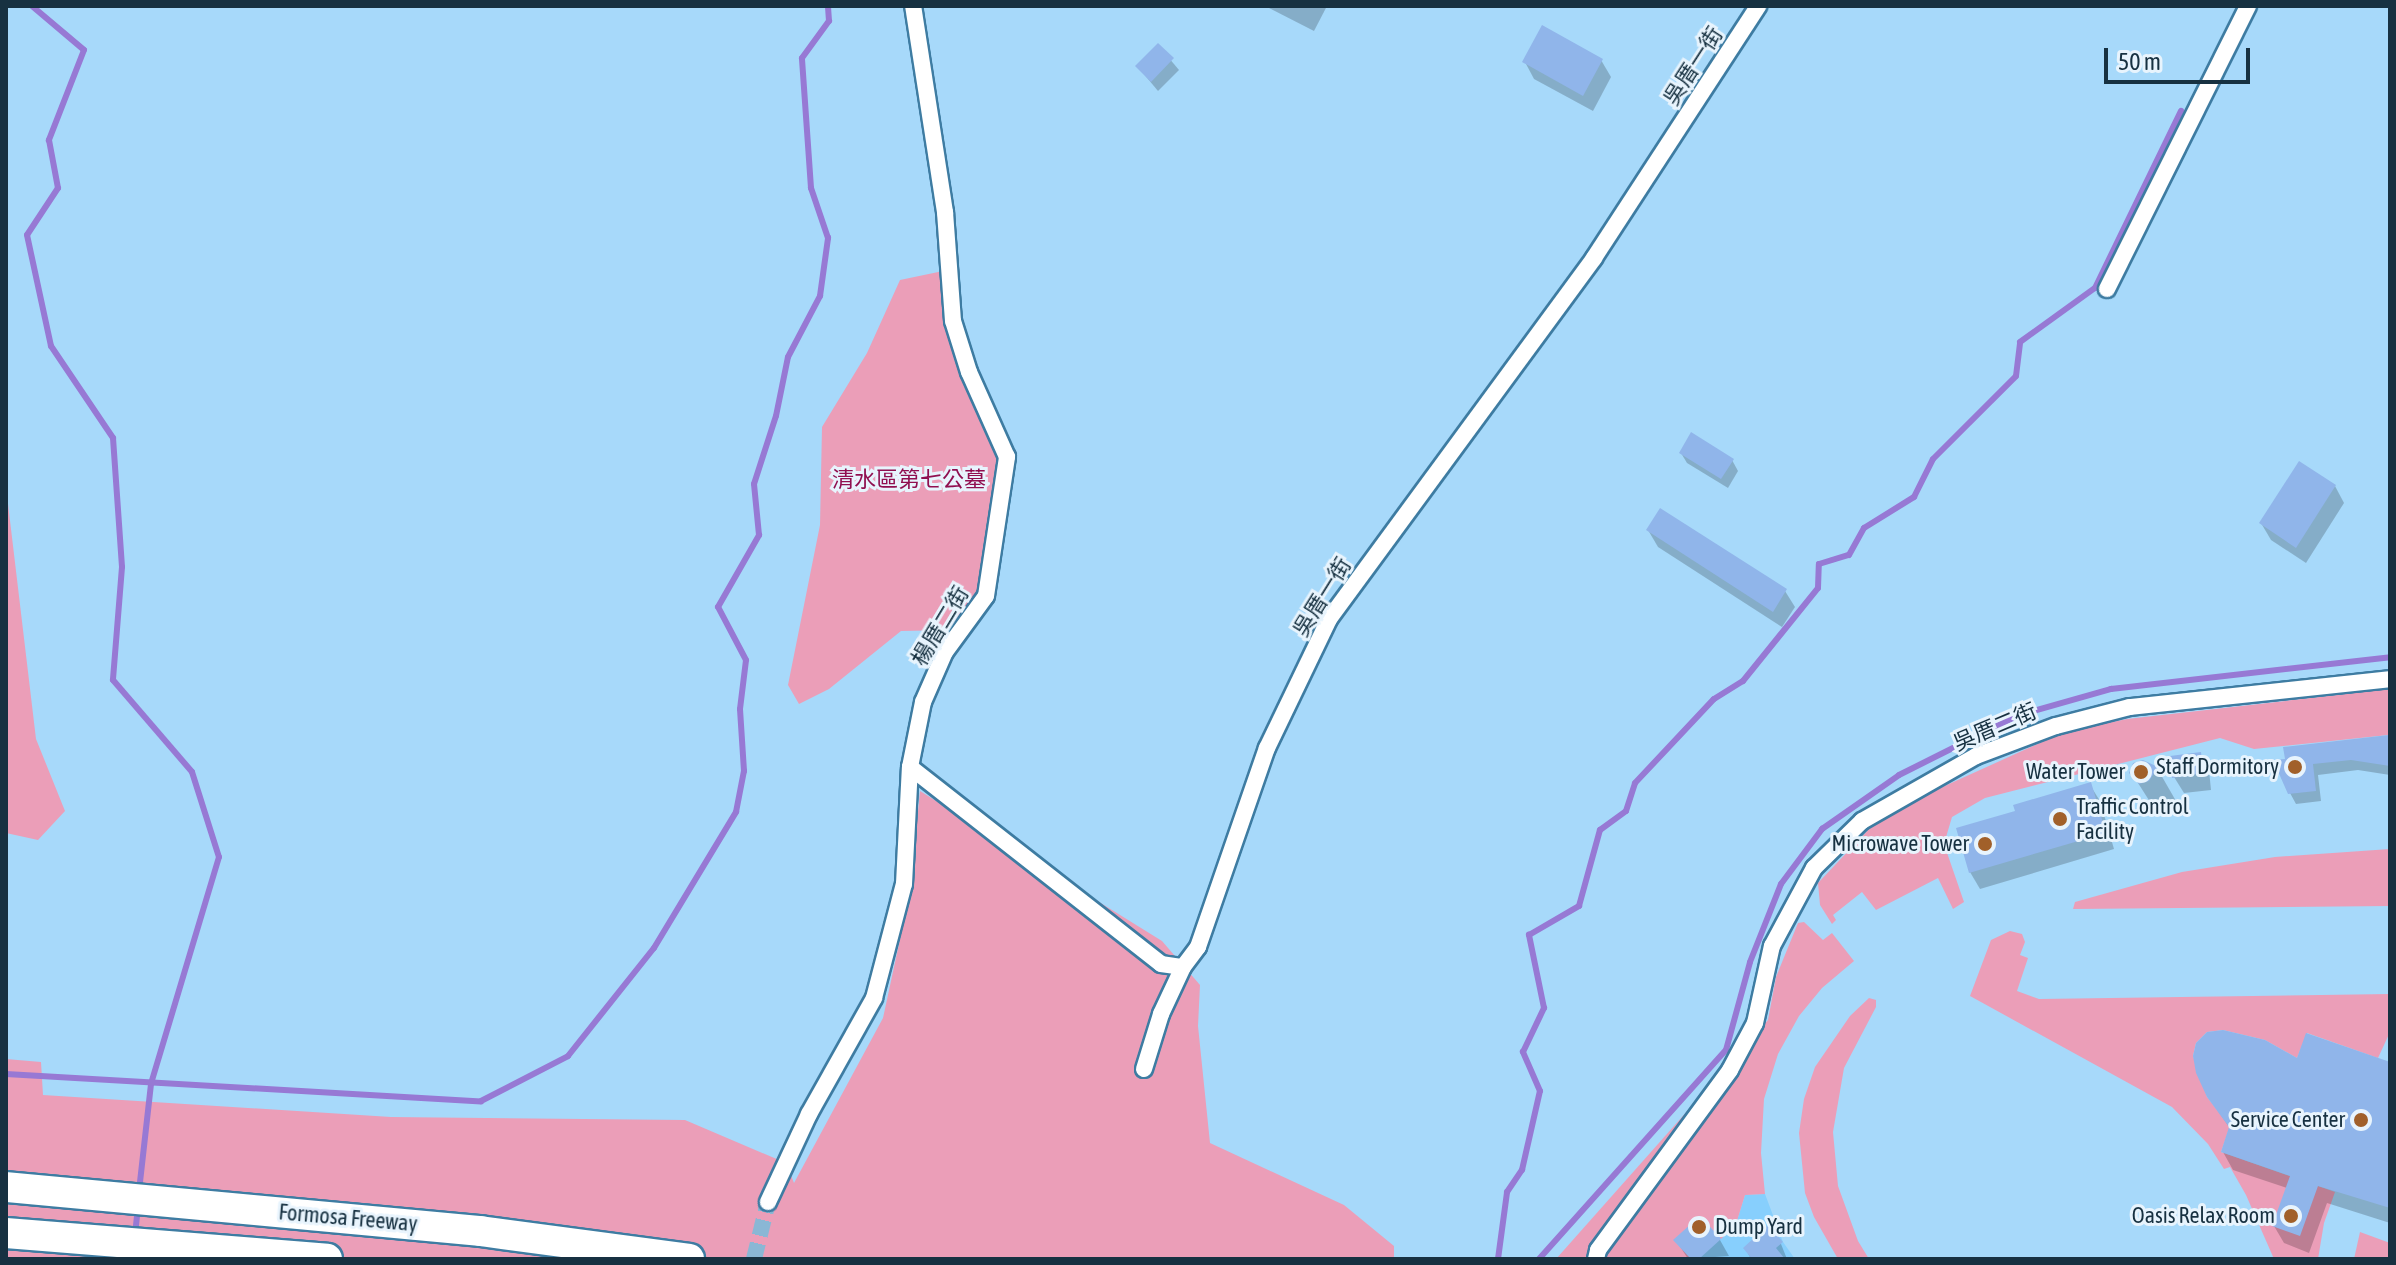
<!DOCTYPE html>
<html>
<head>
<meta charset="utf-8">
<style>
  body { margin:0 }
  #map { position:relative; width:2396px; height:1265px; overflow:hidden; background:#a7d9fa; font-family:"Asap Condensed","Noto Sans TC",sans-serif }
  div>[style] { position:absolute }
  .built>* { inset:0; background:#87cffd }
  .green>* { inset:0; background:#eb9eb8 }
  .shadow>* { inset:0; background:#0003 }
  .stream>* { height:6px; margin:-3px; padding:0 3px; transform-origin:3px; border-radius:3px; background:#9779d4 }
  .building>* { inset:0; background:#90b5ea }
  .minor-tunnel>* { height:16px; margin-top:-8px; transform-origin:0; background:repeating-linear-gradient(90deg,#8ab7d5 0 16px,transparent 0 24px) }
  .roads { filter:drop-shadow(2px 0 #3e7ca2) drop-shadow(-2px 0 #3e7ca2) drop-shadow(0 2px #3e7ca2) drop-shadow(0 -2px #3e7ca2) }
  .minor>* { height:16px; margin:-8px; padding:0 8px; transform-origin:8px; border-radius:8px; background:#fff }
  .motorway>* { height:30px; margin:-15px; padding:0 15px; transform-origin:15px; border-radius:15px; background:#fff }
  .dots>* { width:22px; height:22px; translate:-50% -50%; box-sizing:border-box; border:4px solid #e8f4fd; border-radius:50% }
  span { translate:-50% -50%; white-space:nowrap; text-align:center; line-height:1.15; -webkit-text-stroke:6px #e8f4fd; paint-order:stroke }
  .street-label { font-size:22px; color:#173141 }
  .park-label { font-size:22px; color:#900f50 }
  .poi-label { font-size:22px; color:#173141 }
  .right { translate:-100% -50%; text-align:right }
  .left { translate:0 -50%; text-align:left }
  .frame { position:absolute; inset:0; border:8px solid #173141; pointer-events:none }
  .scale { position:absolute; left:2104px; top:48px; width:146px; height:36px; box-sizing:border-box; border:4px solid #173141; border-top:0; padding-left:10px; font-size:24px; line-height:28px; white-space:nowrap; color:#173141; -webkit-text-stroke:6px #e8f4fd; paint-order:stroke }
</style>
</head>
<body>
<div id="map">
  <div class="built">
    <i style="clip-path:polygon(1765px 1194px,1783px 1242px,1795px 1259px,1691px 1259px,1673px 1240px,1700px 1216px,1721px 1238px,1736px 1224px,1745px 1195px)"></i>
  </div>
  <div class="green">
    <i style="clip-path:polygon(943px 271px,954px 359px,1001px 465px,979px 588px,953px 630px,901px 631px,829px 689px,799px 704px,788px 685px,820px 525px,822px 427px,867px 353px,900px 280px)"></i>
    <i style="clip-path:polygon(6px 487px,36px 739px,65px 811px,38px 840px,6px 833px)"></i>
    <i style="clip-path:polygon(2390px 689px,2390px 744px,2388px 735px,2254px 749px,2220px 738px,1985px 798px,1952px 817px,1944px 844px,1964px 902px,1953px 909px,1938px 878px,1876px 910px,1862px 892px,1833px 915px,1836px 920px,1832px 924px,1820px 905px,1818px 883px,1871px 827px,1938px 789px,2064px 732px,2127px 719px)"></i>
    <i style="clip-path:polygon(920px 791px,1162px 941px,1200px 985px,1198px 1026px,1210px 1143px,1344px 1205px,1394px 1246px,1394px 1259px,6px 1259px,6px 1059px,41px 1062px,43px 1095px,391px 1117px,685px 1120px,786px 1163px,794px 1183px,883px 1018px,910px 893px)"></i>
    <i style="clip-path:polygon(2390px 849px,2390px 906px,2073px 909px,2075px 902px,2182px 872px,2275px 857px)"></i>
    <i style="clip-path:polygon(1804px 922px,1823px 940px,1832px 933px,1854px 961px,1822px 988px,1799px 1016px,1778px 1054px,1764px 1099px,1761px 1153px,1765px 1194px,1745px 1195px,1736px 1224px,1721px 1239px,1700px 1216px,1674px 1240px,1691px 1259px,1556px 1259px,1768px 1020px,1776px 977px,1798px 923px)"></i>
    <i style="clip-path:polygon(2010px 931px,2022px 934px,2025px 942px,2020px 955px,2028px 958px,2017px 991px,2039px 999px,2390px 994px,2390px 1032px,2378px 1058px,2307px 1033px,2297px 1058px,2265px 1040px,2223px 1030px,2207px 1032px,2196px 1043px,2193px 1056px,2207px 1097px,2230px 1126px,2221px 1152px,2335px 1192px,2324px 1223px,2318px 1259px,2274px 1259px,2246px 1195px,2230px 1167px,2224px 1169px,2208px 1144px,2172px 1107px,1970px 996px,1991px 940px)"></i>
    <i style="clip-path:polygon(1869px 998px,1876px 1000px,1876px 1007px,1844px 1068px,1833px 1132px,1838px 1186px,1858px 1241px,1869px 1259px,1838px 1259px,1814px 1217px,1805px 1193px,1799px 1133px,1804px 1099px,1815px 1067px,1850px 1016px)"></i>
    <i style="clip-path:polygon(2360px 1232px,2390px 1243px,2390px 1259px,2354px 1259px)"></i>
  </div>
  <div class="shadow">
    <i style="clip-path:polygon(1265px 6px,1327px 6px,1314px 31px)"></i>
    <i style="clip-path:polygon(1158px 45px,1179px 70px,1158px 91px,1138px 67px)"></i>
    <i style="clip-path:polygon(1601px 60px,1611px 77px,1593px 111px,1534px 79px,1525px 62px)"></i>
    <i style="clip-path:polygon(1681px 453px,1732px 460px,1738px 471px,1728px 488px,1687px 463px)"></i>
    <i style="clip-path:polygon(2335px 486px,2344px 503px,2306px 563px,2271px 540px,2261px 523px)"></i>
    <i style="clip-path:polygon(1648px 530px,1785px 591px,1795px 607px,1782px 627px,1658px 547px)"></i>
    <i style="clip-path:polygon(2388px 737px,2390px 775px,2358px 770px,2318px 775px,2321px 801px,2296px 804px,2290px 793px,2287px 761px)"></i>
    <i style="clip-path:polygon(2200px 754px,2209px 770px,2211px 790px,2184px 793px,2174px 777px)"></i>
    <i style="clip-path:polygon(2157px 768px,2176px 801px,2167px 814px,2159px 816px,2131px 772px)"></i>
    <i style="clip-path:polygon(2090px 785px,2100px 801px,2114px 849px,1980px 889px,1970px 872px,2017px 812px)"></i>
    <i style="clip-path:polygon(2223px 1032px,2265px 1042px,2298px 1061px,2390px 1064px,2390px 1223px,2327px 1203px,2309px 1253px,2284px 1243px,2274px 1226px,2287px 1188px,2233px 1170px,2223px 1152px,2231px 1130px,2208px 1096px)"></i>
    <i style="clip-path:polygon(1676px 1240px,1720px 1240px,1729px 1256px,1688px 1259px)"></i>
    <i style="clip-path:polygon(1781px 1244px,1787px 1259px,1751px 1259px,1745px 1248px)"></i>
  </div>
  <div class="stream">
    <i style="left:32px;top:6px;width:68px;rotate:40.2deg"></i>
    <i style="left:84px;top:50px;width:97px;rotate:111.3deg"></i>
    <i style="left:49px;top:140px;width:49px;rotate:79.4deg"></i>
    <i style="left:58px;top:188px;width:56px;rotate:123.4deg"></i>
    <i style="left:27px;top:235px;width:114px;rotate:77.8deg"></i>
    <i style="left:51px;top:346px;width:111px;rotate:56deg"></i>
    <i style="left:113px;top:438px;width:129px;rotate:86deg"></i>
    <i style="left:122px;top:567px;width:113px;rotate:94.6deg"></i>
    <i style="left:113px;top:680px;width:121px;rotate:49.3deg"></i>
    <i style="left:192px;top:772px;width:89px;rotate:72.4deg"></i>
    <i style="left:219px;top:857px;width:237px;rotate:106.7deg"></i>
    <i style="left:151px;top:1084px;width:108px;rotate:96.4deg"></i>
    <i style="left:6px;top:1074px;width:476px;rotate:3.3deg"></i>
    <i style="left:481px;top:1101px;width:98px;rotate:-27.3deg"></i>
    <i style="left:568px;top:1056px;width:138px;rotate:-51.5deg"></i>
    <i style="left:654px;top:948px;width:159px;rotate:-58.9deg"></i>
    <i style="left:736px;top:812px;width:42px;rotate:-79deg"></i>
    <i style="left:744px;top:771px;width:62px;rotate:-93.7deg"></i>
    <i style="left:740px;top:709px;width:49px;rotate:-83deg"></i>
    <i style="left:746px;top:660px;width:60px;rotate:-117.8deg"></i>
    <i style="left:718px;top:607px;width:83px;rotate:-60.3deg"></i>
    <i style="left:759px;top:535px;width:51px;rotate:-95.6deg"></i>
    <i style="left:754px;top:484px;width:71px;rotate:-72.1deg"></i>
    <i style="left:776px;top:416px;width:60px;rotate:-78.5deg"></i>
    <i style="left:788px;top:357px;width:69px;rotate:-62.3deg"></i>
    <i style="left:820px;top:296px;width:59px;rotate:-82.1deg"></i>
    <i style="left:828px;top:238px;width:53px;rotate:-108.8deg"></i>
    <i style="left:811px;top:188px;width:130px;rotate:-94deg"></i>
    <i style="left:802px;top:58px;width:46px;rotate:-53.9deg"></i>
    <i style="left:829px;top:21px;width:15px;rotate:-94deg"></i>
    <i style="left:135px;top:1235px;width:28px;rotate:-84deg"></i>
    <i style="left:1498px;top:1259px;width:68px;rotate:-82.3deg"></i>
    <i style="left:1507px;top:1192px;width:27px;rotate:-56deg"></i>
    <i style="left:1522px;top:1170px;width:81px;rotate:-77.2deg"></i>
    <i style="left:1540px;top:1091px;width:43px;rotate:-113.6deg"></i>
    <i style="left:1523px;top:1052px;width:49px;rotate:-64.5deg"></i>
    <i style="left:1544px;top:1008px;width:75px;rotate:-101.6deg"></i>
    <i style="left:1529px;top:935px;width:58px;rotate:-30.1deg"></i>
    <i style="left:1579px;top:906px;width:79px;rotate:-74.6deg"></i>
    <i style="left:1600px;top:830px;width:32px;rotate:-36deg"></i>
    <i style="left:1626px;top:811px;width:29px;rotate:-72deg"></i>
    <i style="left:1635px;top:783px;width:115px;rotate:-46.8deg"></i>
    <i style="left:1714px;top:699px;width:34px;rotate:-32deg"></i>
    <i style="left:1743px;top:681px;width:119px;rotate:-51.1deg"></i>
    <i style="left:1818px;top:588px;width:24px;rotate:-88deg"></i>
    <i style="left:1819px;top:564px;width:31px;rotate:-17deg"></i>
    <i style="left:1849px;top:555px;width:31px;rotate:-61deg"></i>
    <i style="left:1864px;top:528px;width:59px;rotate:-31.8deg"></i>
    <i style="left:1914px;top:497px;width:42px;rotate:-63.4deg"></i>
    <i style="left:1933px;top:459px;width:117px;rotate:-45deg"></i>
    <i style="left:2016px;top:376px;width:34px;rotate:-83deg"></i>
    <i style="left:2020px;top:342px;width:92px;rotate:-35.8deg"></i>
    <i style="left:2095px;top:288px;width:197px;rotate:-64.1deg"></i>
    <i style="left:1539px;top:1259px;width:280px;rotate:-48.2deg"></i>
    <i style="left:1726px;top:1050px;width:91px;rotate:-74.7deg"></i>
    <i style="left:1750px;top:962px;width:84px;rotate:-68.3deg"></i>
    <i style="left:1781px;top:884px;width:69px;rotate:-53.3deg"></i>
    <i style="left:1822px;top:829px;width:94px;rotate:-35deg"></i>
    <i style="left:1899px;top:775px;width:134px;rotate:-26.6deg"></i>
    <i style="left:2019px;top:715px;width:96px;rotate:-15.8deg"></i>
    <i style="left:2111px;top:689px;width:281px;rotate:-6.5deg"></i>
  </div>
  <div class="building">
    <i style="clip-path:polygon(1542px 25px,1603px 59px,1583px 96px,1522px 62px)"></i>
    <i style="clip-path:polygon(1158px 43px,1174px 58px,1151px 82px,1135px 66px)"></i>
    <i style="clip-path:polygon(1691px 432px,1734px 459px,1721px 479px,1679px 453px)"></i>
    <i style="clip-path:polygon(2299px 461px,2336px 485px,2296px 548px,2259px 523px)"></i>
    <i style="clip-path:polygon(1660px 508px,1787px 589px,1773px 612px,1646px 530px)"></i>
    <i style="clip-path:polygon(2389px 735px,2390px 766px,2351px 760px,2313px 764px,2316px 791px,2288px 794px,2273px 760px,2285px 759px,2283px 747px)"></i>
    <i style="clip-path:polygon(2201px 752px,2203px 773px,2172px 778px,2170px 756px)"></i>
    <i style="clip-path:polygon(2143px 760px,2158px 767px,2149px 781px,2139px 784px,2129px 773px,2133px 763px)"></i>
    <i style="clip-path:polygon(2091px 782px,2106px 833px,1969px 873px,1956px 828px,2015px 811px,2013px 805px)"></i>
    <i style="clip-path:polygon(2223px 1030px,2265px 1040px,2297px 1058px,2306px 1033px,2390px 1062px,2390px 1208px,2318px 1186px,2300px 1236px,2272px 1226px,2290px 1176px,2221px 1152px,2229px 1127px,2207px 1097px,2196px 1073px,2193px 1056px,2196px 1043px,2207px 1032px)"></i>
    <i style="clip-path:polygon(1700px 1216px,1721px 1239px,1699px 1259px,1691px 1259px,1673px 1240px)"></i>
    <i style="clip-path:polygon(1768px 1225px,1783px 1242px,1776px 1248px,1785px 1259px,1752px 1259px,1743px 1248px)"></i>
  </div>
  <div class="minor-tunnel">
    <i style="left:754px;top:1259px;width:59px;rotate:-76.2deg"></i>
  </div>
  <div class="roads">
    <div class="minor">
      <i style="left:2107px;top:289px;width:316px;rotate:-63.5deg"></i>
      <i style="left:910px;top:767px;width:319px;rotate:38.1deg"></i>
      <i style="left:1161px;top:964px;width:22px;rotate:8deg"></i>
      <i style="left:1183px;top:967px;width:25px;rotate:-53deg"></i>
      <i style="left:1198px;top:947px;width:211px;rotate:-70.9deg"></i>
      <i style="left:1267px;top:748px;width:143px;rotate:-64.3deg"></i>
      <i style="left:1329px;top:619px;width:448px;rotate:-53.7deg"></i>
      <i style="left:1594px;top:258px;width:301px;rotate:-56.9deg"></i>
      <i style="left:1144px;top:1069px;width:58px;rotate:-72.8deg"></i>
      <i style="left:1161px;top:1014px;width:52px;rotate:-64.9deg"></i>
      <i style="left:768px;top:1202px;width:97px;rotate:-65deg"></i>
      <i style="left:809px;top:1114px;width:133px;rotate:-60.7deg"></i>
      <i style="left:874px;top:998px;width:118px;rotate:-75.3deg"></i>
      <i style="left:904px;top:884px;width:117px;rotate:-87.1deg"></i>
      <i style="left:910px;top:767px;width:66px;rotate:-78.7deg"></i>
      <i style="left:923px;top:702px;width:55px;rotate:-66.3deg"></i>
      <i style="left:945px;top:652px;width:69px;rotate:-53.8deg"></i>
      <i style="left:986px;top:596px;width:141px;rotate:-81.4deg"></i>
      <i style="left:1007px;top:457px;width:93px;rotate:-114.1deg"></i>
      <i style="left:969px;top:372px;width:53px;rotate:-107.4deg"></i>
      <i style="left:953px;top:321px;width:109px;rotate:-94.2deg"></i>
      <i style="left:945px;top:212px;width:208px;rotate:-98.8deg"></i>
      <i style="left:1596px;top:1259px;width:9px;rotate:-77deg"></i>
      <i style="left:1598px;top:1250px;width:223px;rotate:-53.7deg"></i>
      <i style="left:1730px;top:1070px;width:53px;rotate:-62deg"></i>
      <i style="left:1755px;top:1023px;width:79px;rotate:-77.6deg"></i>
      <i style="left:1772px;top:946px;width:89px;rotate:-61.7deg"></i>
      <i style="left:1814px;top:868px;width:67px;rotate:-44.4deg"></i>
      <i style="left:1862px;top:821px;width:131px;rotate:-29.7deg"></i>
      <i style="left:1976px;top:756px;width:85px;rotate:-20.6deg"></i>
      <i style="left:2056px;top:726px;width:76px;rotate:-14.4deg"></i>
      <i style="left:2130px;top:707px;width:262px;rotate:-6.1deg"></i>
    </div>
    <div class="motorway">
      <i style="left:6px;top:1187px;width:476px;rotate:5.3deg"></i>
      <i style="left:480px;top:1231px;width:211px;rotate:7.6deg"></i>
      <i style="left:6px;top:1233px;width:322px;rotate:4.6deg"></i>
    </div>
  </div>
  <div class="dots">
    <i style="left:2295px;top:767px;background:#a1602a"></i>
    <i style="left:2141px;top:772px;background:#a1602a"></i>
    <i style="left:2060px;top:819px;background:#a1602a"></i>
    <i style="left:1985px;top:844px;background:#a1602a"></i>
    <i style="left:2361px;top:1120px;background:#a1602a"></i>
    <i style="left:2291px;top:1216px;background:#a1602a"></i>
    <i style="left:1699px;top:1227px;background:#a1602a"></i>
  </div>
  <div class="street-label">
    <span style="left:1693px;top:66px;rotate:-57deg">吳厝一街</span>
    <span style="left:1322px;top:597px;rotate:-58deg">吳厝一街</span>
    <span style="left:940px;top:626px;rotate:-59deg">楊厝二街</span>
    <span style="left:1995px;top:727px;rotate:-23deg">吳厝二街</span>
    <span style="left:348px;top:1218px;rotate:5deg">Formosa Freeway</span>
  </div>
  <div class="park-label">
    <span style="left:909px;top:480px">清水區第七公墓</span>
  </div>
  <div class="poi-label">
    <span class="right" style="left:2279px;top:767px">Staff Dormitory</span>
    <span class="right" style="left:2125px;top:772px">Water Tower</span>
    <span class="left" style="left:2076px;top:819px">Traffic Control<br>Facility</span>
    <span class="right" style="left:1969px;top:844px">Microwave Tower</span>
    <span class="right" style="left:2345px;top:1120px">Service Center</span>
    <span class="right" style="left:2275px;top:1216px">Oasis Relax Room</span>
    <span class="left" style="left:1715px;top:1227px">Dump Yard</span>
  </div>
  <div class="frame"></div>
  <div class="scale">50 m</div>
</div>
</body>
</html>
